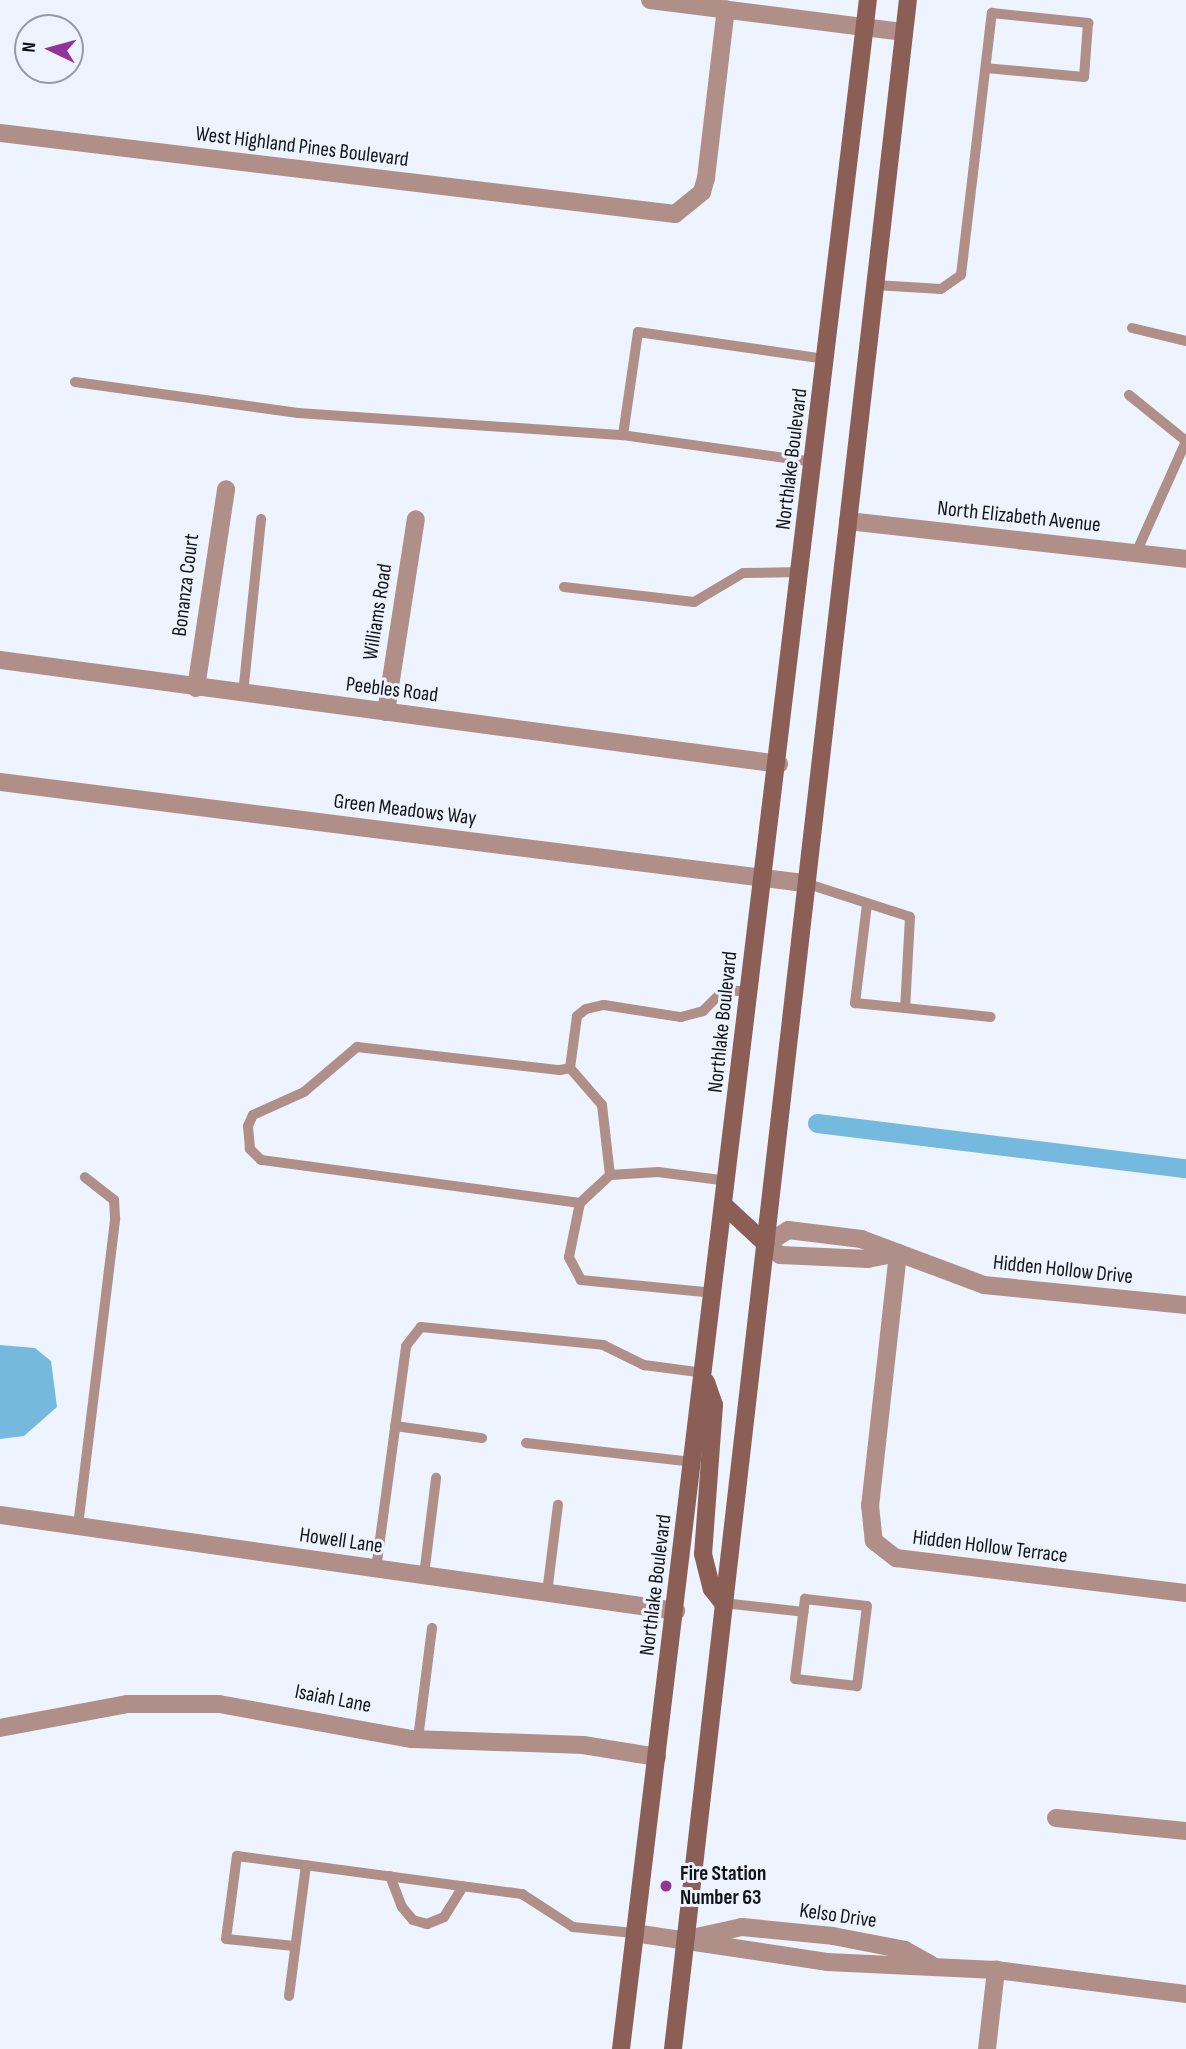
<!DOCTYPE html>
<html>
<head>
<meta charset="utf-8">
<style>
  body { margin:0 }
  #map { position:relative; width:1186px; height:2049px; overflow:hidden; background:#edf4ff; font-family:"Sofia Sans Condensed",sans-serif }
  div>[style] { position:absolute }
  .water>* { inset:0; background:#75b9df }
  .canal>* { height:19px; margin:-9.5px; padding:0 9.5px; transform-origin:9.5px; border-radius:9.5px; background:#75b9df }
  .service>* { height:10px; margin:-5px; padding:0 5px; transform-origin:5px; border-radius:5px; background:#af8f88 }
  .minor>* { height:18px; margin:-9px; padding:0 9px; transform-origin:9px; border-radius:9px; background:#af8f88 }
  .secondary>* { height:18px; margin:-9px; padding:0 9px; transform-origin:9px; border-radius:9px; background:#8b5f56 }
  .dots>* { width:19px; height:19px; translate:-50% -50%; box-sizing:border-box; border:4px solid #edf4ff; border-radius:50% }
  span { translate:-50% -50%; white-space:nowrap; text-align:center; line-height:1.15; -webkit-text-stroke:6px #edf4ff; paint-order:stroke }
  .street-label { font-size:21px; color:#111417 }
  .poi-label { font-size:21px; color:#111417; font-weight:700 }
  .left { translate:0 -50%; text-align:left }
  .north { position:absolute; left:14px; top:14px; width:70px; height:70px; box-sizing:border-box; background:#edf4ff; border:2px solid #959aa2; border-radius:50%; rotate:275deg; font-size:19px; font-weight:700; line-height:28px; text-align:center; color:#111417 }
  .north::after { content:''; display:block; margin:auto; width:24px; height:32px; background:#933299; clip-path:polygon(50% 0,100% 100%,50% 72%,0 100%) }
</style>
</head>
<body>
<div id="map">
  <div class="water">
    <i style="clip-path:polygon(0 1345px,35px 1348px,51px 1361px,57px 1407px,24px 1436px,0 1439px)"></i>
  </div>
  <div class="canal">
    <i style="left:817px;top:1123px;width:372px;rotate:7deg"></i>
  </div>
  <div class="service">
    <i style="left:875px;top:285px;width:66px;rotate:3.5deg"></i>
    <i style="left:941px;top:289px;width:24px;rotate:-35deg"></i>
    <i style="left:961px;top:275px;width:264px;rotate:-83.3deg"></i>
    <i style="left:992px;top:13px;width:97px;rotate:5.9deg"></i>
    <i style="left:1088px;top:23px;width:54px;rotate:94.2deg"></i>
    <i style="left:1084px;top:77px;width:98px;rotate:-174.8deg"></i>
    <i style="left:1132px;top:328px;width:56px;rotate:13.5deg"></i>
    <i style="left:75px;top:382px;width:225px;rotate:7.9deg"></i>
    <i style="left:298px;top:413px;width:326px;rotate:3.9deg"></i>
    <i style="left:1129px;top:395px;width:73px;rotate:38.9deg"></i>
    <i style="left:814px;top:462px;width:193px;rotate:-172deg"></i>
    <i style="left:623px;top:435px;width:104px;rotate:-81.7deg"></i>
    <i style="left:638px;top:332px;width:190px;rotate:8.2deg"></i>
    <i style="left:1136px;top:553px;width:123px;rotate:-65.9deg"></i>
    <i style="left:564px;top:587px;width:131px;rotate:6.6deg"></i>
    <i style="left:694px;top:602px;width:57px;rotate:-30.6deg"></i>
    <i style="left:743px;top:573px;width:58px;rotate:-1deg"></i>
    <i style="left:243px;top:694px;width:176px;rotate:-84.1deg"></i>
    <i style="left:805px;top:883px;width:110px;rotate:17.9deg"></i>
    <i style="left:910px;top:917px;width:91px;rotate:93.1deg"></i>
    <i style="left:905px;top:1008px;width:86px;rotate:6deg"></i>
    <i style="left:867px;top:904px;width:100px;rotate:96.9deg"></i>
    <i style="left:855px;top:1003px;width:50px;rotate:5.7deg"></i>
    <i style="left:570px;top:1068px;width:49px;rotate:49.1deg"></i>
    <i style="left:602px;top:1105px;width:70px;rotate:83.5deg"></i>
    <i style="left:580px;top:1203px;width:322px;rotate:-172.3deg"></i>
    <i style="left:261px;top:1160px;width:16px;rotate:-135deg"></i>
    <i style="left:250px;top:1149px;width:23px;rotate:-95deg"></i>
    <i style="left:248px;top:1126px;width:12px;rotate:-66deg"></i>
    <i style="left:253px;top:1115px;width:56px;rotate:-24.3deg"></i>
    <i style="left:304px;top:1092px;width:70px;rotate:-40.3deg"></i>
    <i style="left:357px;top:1047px;width:204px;rotate:6.5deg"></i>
    <i style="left:560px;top:1070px;width:10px;rotate:-11deg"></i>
    <i style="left:570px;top:1068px;width:52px;rotate:-82.3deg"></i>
    <i style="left:577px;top:1016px;width:11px;rotate:-38deg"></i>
    <i style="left:586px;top:1009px;width:18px;rotate:-13deg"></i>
    <i style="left:604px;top:1005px;width:78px;rotate:8.9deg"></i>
    <i style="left:681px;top:1017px;width:23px;rotate:-15deg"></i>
    <i style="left:703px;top:1011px;width:30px;rotate:-45deg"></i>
    <i style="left:724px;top:990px;width:26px;rotate:4deg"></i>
    <i style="left:715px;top:1293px;width:135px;rotate:-174.5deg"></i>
    <i style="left:581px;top:1280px;width:26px;rotate:-118deg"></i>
    <i style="left:569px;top:1257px;width:55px;rotate:-78.5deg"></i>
    <i style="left:580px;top:1203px;width:41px;rotate:-43deg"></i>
    <i style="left:610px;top:1175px;width:48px;rotate:-3.6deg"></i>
    <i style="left:658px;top:1172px;width:71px;rotate:7.3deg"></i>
    <i style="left:395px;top:1426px;width:88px;rotate:7.9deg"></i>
    <i style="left:526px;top:1443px;width:169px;rotate:6.5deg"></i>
    <i style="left:78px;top:1526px;width:310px;rotate:-83.1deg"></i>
    <i style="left:115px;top:1218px;width:18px;rotate:-93deg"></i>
    <i style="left:114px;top:1200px;width:37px;rotate:-142deg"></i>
    <i style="left:376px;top:1569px;width:225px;rotate:-82.3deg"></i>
    <i style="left:406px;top:1346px;width:24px;rotate:-52deg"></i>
    <i style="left:421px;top:1327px;width:183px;rotate:5.6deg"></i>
    <i style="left:603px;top:1345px;width:46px;rotate:26deg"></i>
    <i style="left:644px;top:1365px;width:62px;rotate:7.5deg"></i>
    <i style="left:424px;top:1575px;width:98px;rotate:-82.9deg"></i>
    <i style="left:547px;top:1593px;width:89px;rotate:-82.9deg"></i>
    <i style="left:805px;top:1599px;width:62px;rotate:6.4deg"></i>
    <i style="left:867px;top:1606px;width:81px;rotate:97.1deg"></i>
    <i style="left:857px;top:1686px;width:62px;rotate:-173.6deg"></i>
    <i style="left:795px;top:1679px;width:81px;rotate:-82.9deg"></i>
    <i style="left:723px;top:1603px;width:81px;rotate:6.3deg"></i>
    <i style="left:418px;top:1739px;width:112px;rotate:-82.8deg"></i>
    <i style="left:390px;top:1876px;width:33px;rotate:69deg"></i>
    <i style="left:402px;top:1907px;width:17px;rotate:50deg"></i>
    <i style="left:413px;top:1920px;width:15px;rotate:16deg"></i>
    <i style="left:427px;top:1924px;width:18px;rotate:-22deg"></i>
    <i style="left:444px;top:1917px;width:36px;rotate:-58deg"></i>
    <i style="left:294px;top:1946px;width:68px;rotate:-174.1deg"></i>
    <i style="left:226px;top:1939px;width:84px;rotate:-82.5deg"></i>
    <i style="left:237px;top:1856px;width:288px;rotate:7.6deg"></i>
    <i style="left:522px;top:1894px;width:61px;rotate:32.9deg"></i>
    <i style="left:573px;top:1927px;width:61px;rotate:5.6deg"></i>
    <i style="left:289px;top:1996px;width:132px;rotate:-82.6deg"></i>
  </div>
  <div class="minor">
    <i style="left:650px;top:0;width:256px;rotate:7.2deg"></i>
    <i style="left:0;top:133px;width:680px;rotate:6.84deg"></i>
    <i style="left:675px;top:214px;width:35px;rotate:-39deg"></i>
    <i style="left:702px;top:192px;width:15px;rotate:-74deg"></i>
    <i style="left:706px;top:178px;width:170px;rotate:-83.3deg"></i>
    <i style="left:848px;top:521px;width:340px;rotate:6.4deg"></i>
    <i style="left:0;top:660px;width:786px;rotate:7.6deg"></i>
    <i style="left:196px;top:688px;width:201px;rotate:-81.4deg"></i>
    <i style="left:386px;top:712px;width:195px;rotate:-81.2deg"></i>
    <i style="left:0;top:782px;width:810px;rotate:7.16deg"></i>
    <i style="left:898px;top:1253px;width:254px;rotate:96.3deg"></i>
    <i style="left:870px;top:1505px;width:36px;rotate:84deg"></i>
    <i style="left:874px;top:1541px;width:28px;rotate:38deg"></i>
    <i style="left:896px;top:1558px;width:292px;rotate:6.9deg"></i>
    <i style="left:898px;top:1253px;width:31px;rotate:169deg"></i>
    <i style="left:868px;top:1259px;width:88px;rotate:-177.4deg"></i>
    <i style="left:780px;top:1255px;width:18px;rotate:-142deg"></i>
    <i style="left:766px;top:1244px;width:26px;rotate:-32deg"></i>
    <i style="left:788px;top:1230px;width:74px;rotate:7deg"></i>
    <i style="left:861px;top:1239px;width:131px;rotate:20.5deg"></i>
    <i style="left:984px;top:1285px;width:203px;rotate:5.7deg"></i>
    <i style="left:0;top:1515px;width:683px;rotate:8.08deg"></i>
    <i style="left:0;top:1728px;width:129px;rotate:-10.7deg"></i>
    <i style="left:127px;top:1704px;width:92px"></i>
    <i style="left:219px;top:1704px;width:196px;rotate:10.3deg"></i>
    <i style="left:412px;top:1739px;width:171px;rotate:2deg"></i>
    <i style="left:583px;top:1745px;width:75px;rotate:9.2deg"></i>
    <i style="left:1056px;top:1818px;width:131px;rotate:5.7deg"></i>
    <i style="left:634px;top:1933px;width:195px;rotate:8.5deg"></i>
    <i style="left:827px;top:1962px;width:169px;rotate:2.7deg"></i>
    <i style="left:996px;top:1970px;width:192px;rotate:7.2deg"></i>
    <i style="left:692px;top:1938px;width:51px;rotate:-12.4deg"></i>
    <i style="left:742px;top:1927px;width:91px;rotate:5.6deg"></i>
    <i style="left:833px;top:1936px;width:73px;rotate:11deg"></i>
    <i style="left:905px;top:1950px;width:29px;rotate:29deg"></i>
    <i style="left:987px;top:2049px;width:80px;rotate:-83.5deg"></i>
  </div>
  <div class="secondary">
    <i style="left:726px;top:1207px;width:54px;rotate:42.8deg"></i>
    <i style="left:706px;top:1382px;width:24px;rotate:71deg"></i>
    <i style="left:714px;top:1405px;width:149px;rotate:94.2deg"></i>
    <i style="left:703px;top:1554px;width:36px;rotate:76deg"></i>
    <i style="left:712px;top:1589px;width:18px;rotate:52deg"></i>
    <i style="left:621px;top:2049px;width:2064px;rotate:-83.13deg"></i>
    <i style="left:673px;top:2049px;width:2062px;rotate:-83.46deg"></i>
  </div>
  <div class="dots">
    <i style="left:666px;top:1886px;background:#933299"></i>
  </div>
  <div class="street-label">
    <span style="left:302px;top:147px;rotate:7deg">West Highland Pines Boulevard</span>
    <span style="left:792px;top:459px;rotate:-83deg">Northlake Boulevard</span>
    <span style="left:1019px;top:517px;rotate:6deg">North Elizabeth Avenue</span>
    <span style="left:186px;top:585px;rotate:-83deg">Bonanza Court</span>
    <span style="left:378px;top:612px;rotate:-81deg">Williams Road</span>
    <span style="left:392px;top:690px;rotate:7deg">Peebles Road</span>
    <span style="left:405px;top:810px;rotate:7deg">Green Meadows Way</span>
    <span style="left:723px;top:1022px;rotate:-84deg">Northlake Boulevard</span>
    <span style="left:1063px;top:1270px;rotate:6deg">Hidden Hollow Drive</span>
    <span style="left:341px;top:1541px;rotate:8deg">Howell Lane</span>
    <span style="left:990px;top:1547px;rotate:7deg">Hidden Hollow Terrace</span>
    <span style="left:656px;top:1585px;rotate:-83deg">Northlake Boulevard</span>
    <span style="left:333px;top:1699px;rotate:11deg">Isaiah Lane</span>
    <span style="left:838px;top:1916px;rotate:8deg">Kelso Drive</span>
  </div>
  <div class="poi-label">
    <span class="left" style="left:680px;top:1886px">Fire Station<br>Number 63</span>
  </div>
  <div class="north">N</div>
</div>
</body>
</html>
